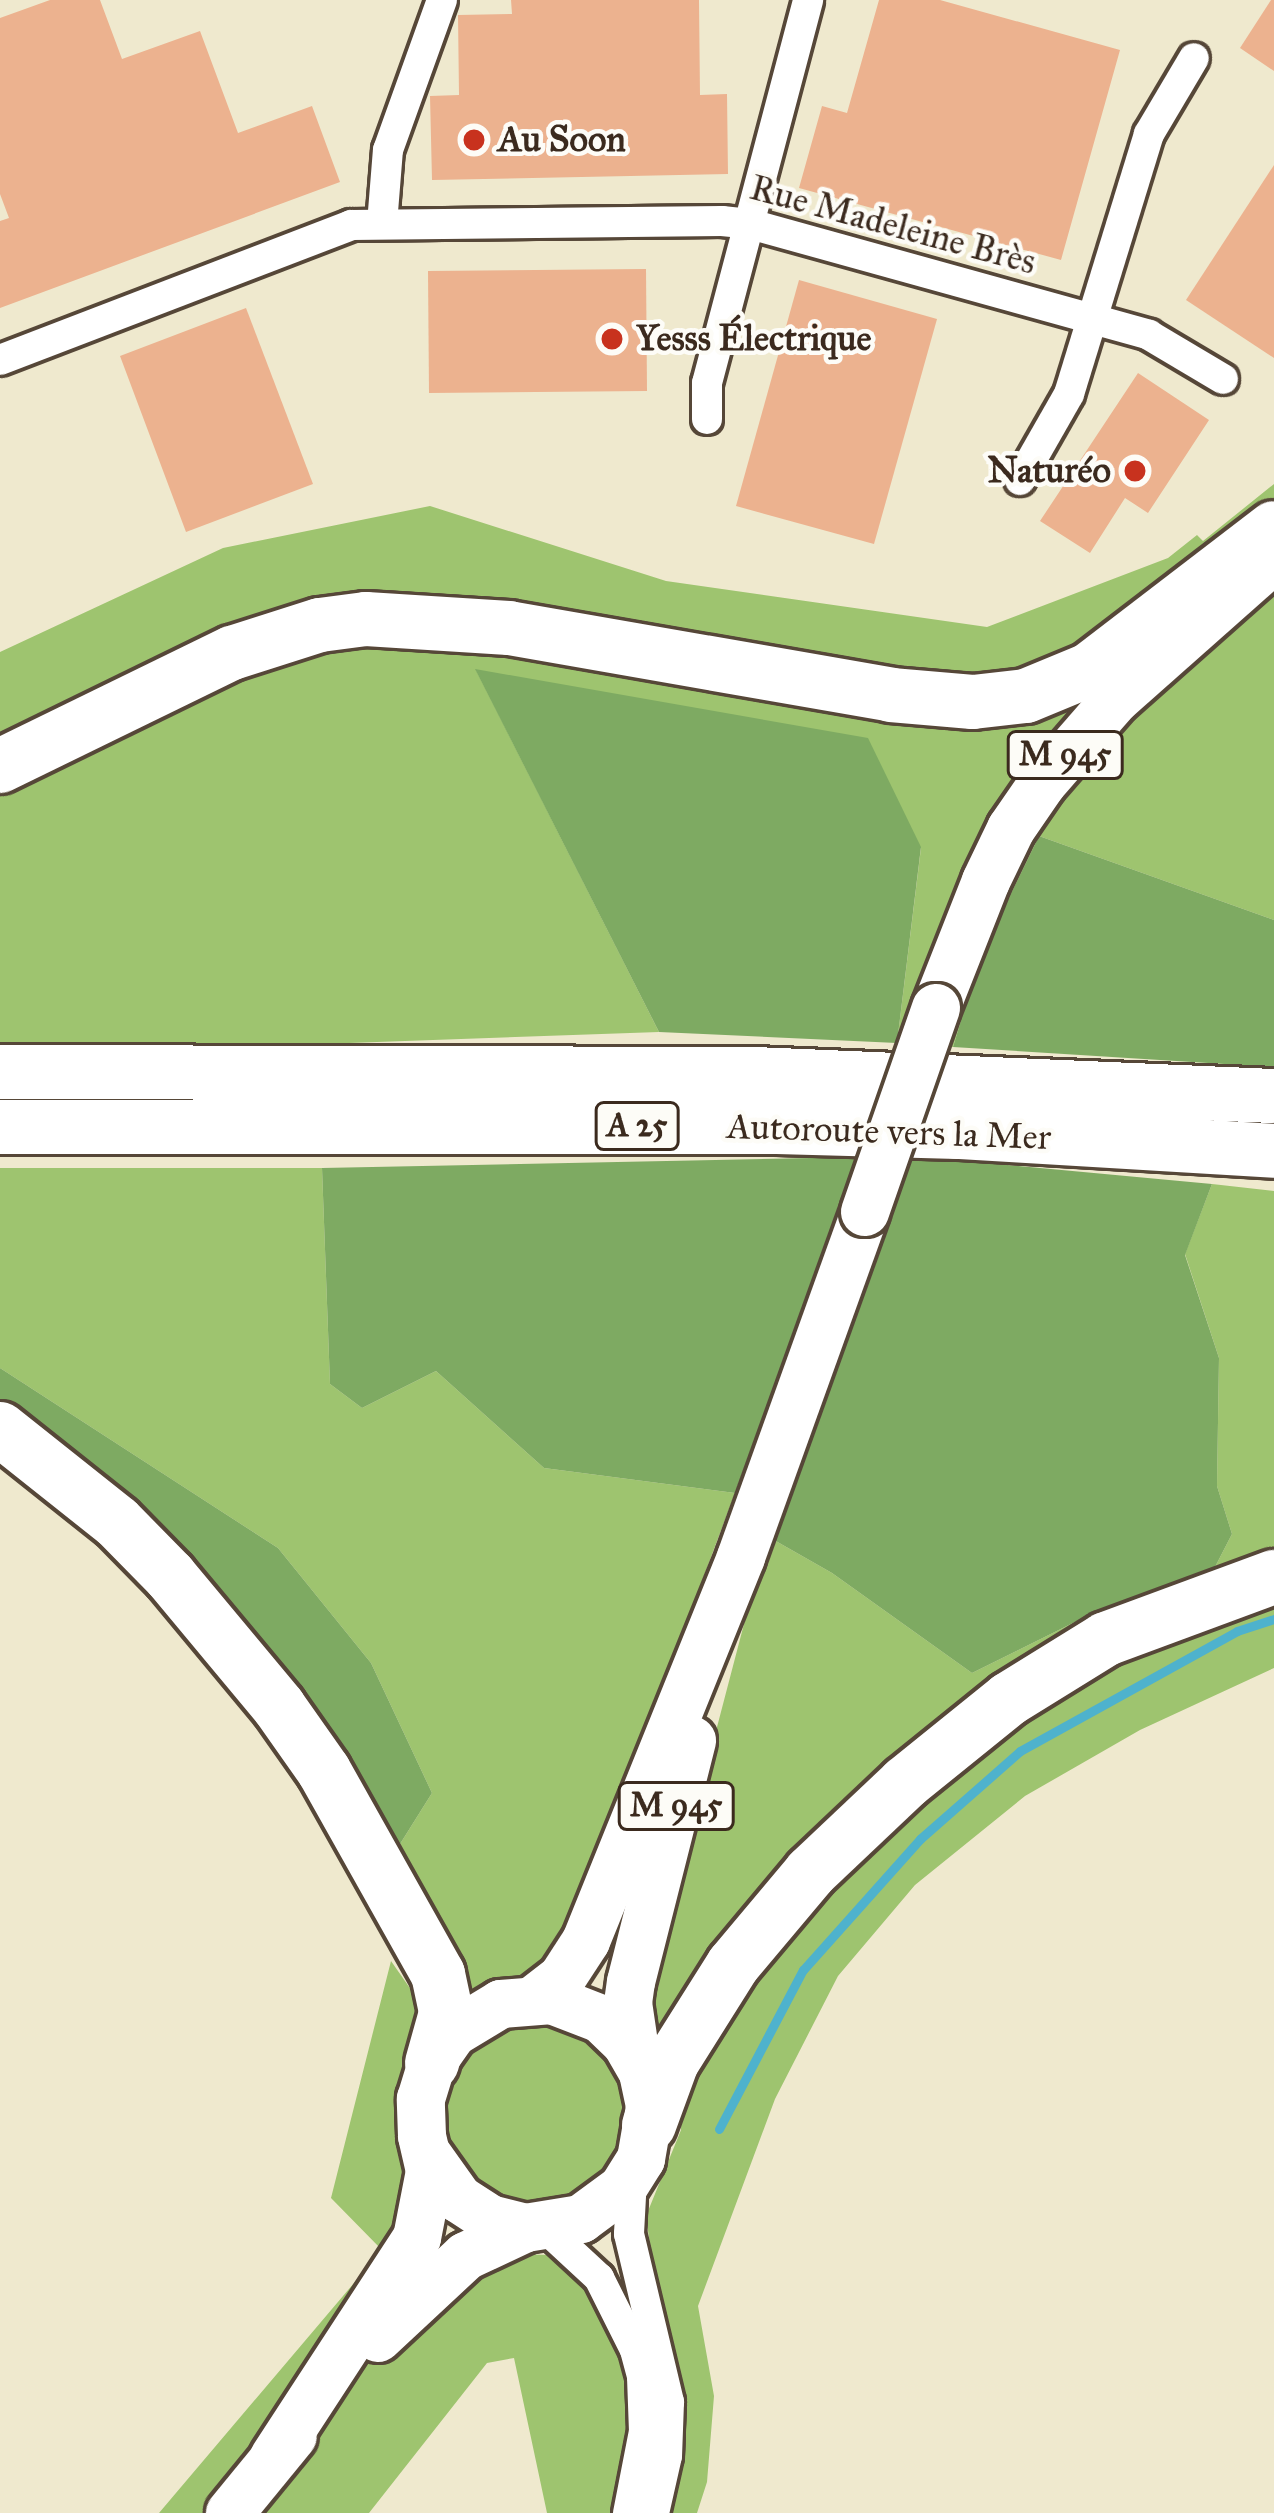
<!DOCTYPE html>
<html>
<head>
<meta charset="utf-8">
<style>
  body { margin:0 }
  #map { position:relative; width:1274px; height:2513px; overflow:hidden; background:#efe9ce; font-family:"IM FELL Great Primer",serif }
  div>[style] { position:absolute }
  .green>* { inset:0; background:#9ec46f }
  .round { border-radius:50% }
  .forest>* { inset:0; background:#7eaa62 }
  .stream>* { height:9px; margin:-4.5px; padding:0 4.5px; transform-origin:4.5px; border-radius:4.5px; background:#4eb2cd }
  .building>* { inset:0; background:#ecb28f }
  .roads { filter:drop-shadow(3px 0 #564738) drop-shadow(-3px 0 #564738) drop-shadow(0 3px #564738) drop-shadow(0 -3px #564738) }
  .street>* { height:30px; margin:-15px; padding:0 15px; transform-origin:15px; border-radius:15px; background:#fff }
  .primary>* { height:48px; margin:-24px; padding:0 24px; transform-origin:24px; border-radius:24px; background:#fff }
  .highway>* { height:54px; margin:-27px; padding:0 27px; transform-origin:27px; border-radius:27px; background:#fff }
  .bridges { filter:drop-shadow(3px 0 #564738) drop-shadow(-3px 0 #564738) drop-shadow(0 3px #564738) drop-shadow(0 -3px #564738) }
  .primary-bridge>* { height:48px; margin:-24px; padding:0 24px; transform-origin:24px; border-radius:24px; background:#fff }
  .dots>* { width:33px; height:33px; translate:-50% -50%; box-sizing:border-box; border:6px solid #fdfcf7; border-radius:50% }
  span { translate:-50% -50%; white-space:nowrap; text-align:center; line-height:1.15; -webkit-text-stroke:9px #fdfcf7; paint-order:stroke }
  .shield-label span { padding:3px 9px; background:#fdfcf7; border:3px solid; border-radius:9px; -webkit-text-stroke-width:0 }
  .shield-label { font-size:33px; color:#3b2a1e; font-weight:700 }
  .poi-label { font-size:36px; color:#3b2a1e; font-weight:700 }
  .left { translate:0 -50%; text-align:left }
  .right { translate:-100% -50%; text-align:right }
  .street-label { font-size:36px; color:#3b2a1e }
</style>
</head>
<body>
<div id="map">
  <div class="green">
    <i style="clip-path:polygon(1274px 484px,1274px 920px,1039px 836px,980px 957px,953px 1047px,897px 1043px,921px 848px,476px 670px,659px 1032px,265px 1046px,0 1046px,0 652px,223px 548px,430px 506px,666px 581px,987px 627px,1168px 558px,1197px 535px,1203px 541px)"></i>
    <i style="clip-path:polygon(0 1168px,322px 1168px,330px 1384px,362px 1408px,436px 1371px,544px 1468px,735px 1493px,572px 1928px,552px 1965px,465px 1998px,395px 1852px,432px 1793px,371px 1663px,278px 1548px,0 1368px)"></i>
    <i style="clip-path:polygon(1212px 1184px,1274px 1191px,1274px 1668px,1140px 1730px,1025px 1796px,915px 1885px,838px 1976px,775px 2099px,698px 2306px,714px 2396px,707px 2482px,697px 2513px,547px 2513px,514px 2358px,487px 2363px,369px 2513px,159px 2513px,382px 2250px,331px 2198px,391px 1961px,428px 2014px,411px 2223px,469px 2272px,502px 2254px,553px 2255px,596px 2302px,656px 2289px,646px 2216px,681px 2130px,677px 2083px,653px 2008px,672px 1899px,767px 1536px,832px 1573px,972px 1673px,1095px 1612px,1215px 1567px,1232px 1534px,1217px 1486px,1219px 1358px,1185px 1254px)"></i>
    <i class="round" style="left:446px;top:2024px;width:182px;height:182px"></i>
  </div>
  <div class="forest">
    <i style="clip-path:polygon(475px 669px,868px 738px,921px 847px,897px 1043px,659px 1032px)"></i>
    <i style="clip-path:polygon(1039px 836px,1274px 920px,1274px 1067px,953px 1047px,980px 957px)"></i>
    <i style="clip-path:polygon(912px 1156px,1212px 1184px,1185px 1255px,1219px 1358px,1217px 1486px,1232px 1534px,1215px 1567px,1095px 1612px,972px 1673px,832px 1573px,767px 1536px)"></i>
    <i style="clip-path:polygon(858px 1157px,735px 1493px,544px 1468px,436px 1371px,362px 1408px,330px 1384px,322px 1168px)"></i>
    <i style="clip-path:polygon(0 1368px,278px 1548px,371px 1663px,432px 1793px,395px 1852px,346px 1767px,204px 1575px,0 1408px)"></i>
  </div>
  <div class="stream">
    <i style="left:719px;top:2129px;width:180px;rotate:-62.2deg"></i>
    <i style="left:803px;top:1970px;width:176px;rotate:-48.2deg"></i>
    <i style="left:920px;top:1839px;width:133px;rotate:-41.3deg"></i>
    <i style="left:1020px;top:1751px;width:248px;rotate:-28.9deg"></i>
    <i style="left:1237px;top:1631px;width:39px;rotate:-18deg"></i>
  </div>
  <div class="building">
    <i style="clip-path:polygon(50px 0,100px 0,122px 59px,200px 31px,238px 133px,312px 106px,340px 182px,0 308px,0 221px,9px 218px,0 194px,0 18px)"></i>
    <i style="clip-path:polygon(511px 0,699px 0,700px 95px,727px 94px,728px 174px,432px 180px,430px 96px,459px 95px,458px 15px,512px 14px)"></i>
    <i style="clip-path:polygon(879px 0,940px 0,1120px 50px,1061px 260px,799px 188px,822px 106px,847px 113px)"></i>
    <i style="clip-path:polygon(1271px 0,1274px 0,1274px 71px,1240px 48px)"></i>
    <i style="clip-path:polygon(1274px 165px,1274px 358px,1186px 300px)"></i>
    <i style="clip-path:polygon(646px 269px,647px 391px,429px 393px,428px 271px)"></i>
    <i style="clip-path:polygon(799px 280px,937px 319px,874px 544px,736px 506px)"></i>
    <i style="clip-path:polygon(246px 308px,313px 484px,186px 532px,120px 356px)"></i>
    <i style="clip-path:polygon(1138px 373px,1209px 420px,1148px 513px,1125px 498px,1090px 553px,1040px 521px)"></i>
  </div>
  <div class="roads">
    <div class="street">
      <i style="left:382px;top:224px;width:74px;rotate:-85.4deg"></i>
      <i style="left:388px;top:150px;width:159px;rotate:-70.2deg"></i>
      <i style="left:0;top:360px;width:376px;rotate:-21deg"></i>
      <i style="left:351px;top:225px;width:371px;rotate:-0.6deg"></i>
      <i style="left:722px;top:221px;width:28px;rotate:6deg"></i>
      <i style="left:750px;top:224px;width:414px;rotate:15.5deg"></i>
      <i style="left:1149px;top:335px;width:86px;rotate:30.7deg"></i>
      <i style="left:707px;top:419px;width:36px;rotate:-90deg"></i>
      <i style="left:707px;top:383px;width:396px;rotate:-75.2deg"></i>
      <i style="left:1020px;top:480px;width:99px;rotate:-60.3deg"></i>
      <i style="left:1069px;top:394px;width:272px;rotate:-72.9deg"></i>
      <i style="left:1149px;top:134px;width:88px;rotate:-59.4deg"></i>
      <i style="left:632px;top:2178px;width:56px;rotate:93.1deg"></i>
      <i style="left:629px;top:2234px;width:173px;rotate:76.6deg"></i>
      <i style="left:669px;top:2402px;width:54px;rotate:92.1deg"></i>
      <i style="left:667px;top:2456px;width:58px;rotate:102.8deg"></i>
      <i style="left:545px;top:2228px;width:74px;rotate:42.8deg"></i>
      <i style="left:599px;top:2278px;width:80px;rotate:63.4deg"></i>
      <i style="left:635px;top:2350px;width:28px;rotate:75deg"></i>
      <i style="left:642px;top:2377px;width:54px;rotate:87.9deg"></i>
      <i style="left:644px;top:2431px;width:84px;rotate:101deg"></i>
    </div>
    <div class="primary">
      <i style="left:936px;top:1008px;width:136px;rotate:-68.5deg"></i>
      <i style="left:986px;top:881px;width:58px;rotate:-64.3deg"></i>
      <i style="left:1011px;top:829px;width:55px;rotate:-55.4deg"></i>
      <i style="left:1042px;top:784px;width:113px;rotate:-49deg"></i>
      <i style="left:1116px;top:699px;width:211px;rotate:-41.5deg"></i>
      <i style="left:535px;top:1999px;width:34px;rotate:-38deg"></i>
      <i style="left:562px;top:1978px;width:44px;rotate:-57deg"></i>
      <i style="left:586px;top:1941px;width:414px;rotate:-68deg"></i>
      <i style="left:741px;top:1557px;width:367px;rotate:-70.2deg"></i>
      <i style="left:636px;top:2057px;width:55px;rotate:-98.4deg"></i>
      <i style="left:628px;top:2003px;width:21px;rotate:-82deg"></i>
      <i style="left:631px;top:1982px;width:249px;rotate:-75.8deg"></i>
      <i style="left:378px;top:2338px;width:120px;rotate:-43deg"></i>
      <i style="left:466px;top:2256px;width:66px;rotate:-25deg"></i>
      <i style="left:274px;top:2457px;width:262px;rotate:-56.9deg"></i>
      <i style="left:417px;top:2238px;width:68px;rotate:-79deg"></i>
      <i style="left:430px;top:2171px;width:36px;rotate:-103deg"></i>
      <i style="left:422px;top:2136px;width:37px;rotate:-92deg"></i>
      <i style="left:421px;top:2099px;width:38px;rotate:-73deg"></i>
      <i style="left:432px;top:2063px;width:37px;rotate:-55deg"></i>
      <i style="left:453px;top:2033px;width:56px;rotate:-31.1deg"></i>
      <i style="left:501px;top:2004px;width:51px;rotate:-4.5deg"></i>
      <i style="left:552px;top:2000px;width:53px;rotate:21.2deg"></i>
      <i style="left:601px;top:2019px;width:35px;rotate:44deg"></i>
      <i style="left:626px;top:2043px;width:34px;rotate:60deg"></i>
      <i style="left:643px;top:2073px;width:35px;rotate:78deg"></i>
      <i style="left:650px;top:2107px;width:53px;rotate:99.8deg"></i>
      <i style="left:641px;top:2159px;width:34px;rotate:122deg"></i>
      <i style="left:623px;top:2188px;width:52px;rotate:143.6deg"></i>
      <i style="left:581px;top:2219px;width:56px;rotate:170.7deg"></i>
      <i style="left:526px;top:2228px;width:37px;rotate:-166deg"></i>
      <i style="left:490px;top:2219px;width:37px;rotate:-147deg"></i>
      <i style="left:459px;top:2199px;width:55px;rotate:-125.4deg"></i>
      <i style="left:230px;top:2513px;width:99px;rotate:-50.7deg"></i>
    </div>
    <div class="highway">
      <i style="left:0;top:766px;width:258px;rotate:-26deg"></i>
      <i style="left:232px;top:653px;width:92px;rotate:-17.7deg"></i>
      <i style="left:320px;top:625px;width:46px;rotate:-7.4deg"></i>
      <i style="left:366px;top:619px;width:143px;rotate:3.6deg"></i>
      <i style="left:509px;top:628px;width:388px;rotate:9.9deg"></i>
      <i style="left:891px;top:695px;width:82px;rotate:4.9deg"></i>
      <i style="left:973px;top:702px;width:53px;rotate:-6.5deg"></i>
      <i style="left:1026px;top:696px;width:68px;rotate:-22.4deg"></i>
      <i style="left:1089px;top:670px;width:233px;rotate:-37.5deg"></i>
      <i style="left:0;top:1072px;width:755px;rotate:0.15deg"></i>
      <i style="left:755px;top:1074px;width:519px;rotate:2.43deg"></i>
      <i style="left:0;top:1127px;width:777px"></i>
      <i style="left:777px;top:1127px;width:181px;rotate:1.6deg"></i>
      <i style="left:958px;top:1132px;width:317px;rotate:3.4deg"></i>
      <i style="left:0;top:1429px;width:149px;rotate:38.5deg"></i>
      <i style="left:117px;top:1522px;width:76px;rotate:45.5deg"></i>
      <i style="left:170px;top:1576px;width:170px;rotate:50.2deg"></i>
      <i style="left:279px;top:1707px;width:78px;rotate:54.9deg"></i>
      <i style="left:324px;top:1771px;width:233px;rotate:60.7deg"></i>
      <i style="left:438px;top:1974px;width:40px;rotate:78deg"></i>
      <i style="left:446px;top:2013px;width:52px;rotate:105.6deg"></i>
      <i style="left:649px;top:2125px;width:67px;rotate:-69.9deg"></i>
      <i style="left:672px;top:2062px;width:115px;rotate:-57.8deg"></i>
      <i style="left:733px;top:1965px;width:121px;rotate:-50deg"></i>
      <i style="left:811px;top:1872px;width:129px;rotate:-43.4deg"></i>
      <i style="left:905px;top:1783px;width:134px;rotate:-38.9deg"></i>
      <i style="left:1009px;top:1699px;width:114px;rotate:-31.7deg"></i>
      <i style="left:1106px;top:1639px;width:179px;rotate:-20.3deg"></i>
    </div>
  </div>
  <div class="bridges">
    <div class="primary-bridge">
      <i style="left:865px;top:1212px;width:216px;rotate:-70.8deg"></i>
    </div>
  </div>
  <div class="dots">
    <i style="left:474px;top:140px;background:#c8321e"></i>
    <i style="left:612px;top:339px;background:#c8321e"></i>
    <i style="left:1135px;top:471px;background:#c8321e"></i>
  </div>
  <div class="shield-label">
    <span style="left:1065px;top:755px">M 945</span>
    <span style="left:637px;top:1126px">A 25</span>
    <span style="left:676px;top:1806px">M 945</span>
  </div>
  <div class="poi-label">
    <span class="left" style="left:498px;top:140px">Au Soon</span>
    <span class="left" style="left:636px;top:339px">Yesss Électrique</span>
    <span class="right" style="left:1111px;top:471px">Naturéo</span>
  </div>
  <div class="street-label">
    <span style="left:893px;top:225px;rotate:15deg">Rue Madeleine Brès</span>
    <span style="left:889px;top:1132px;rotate:2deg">Autoroute vers la Mer</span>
  </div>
</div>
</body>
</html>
